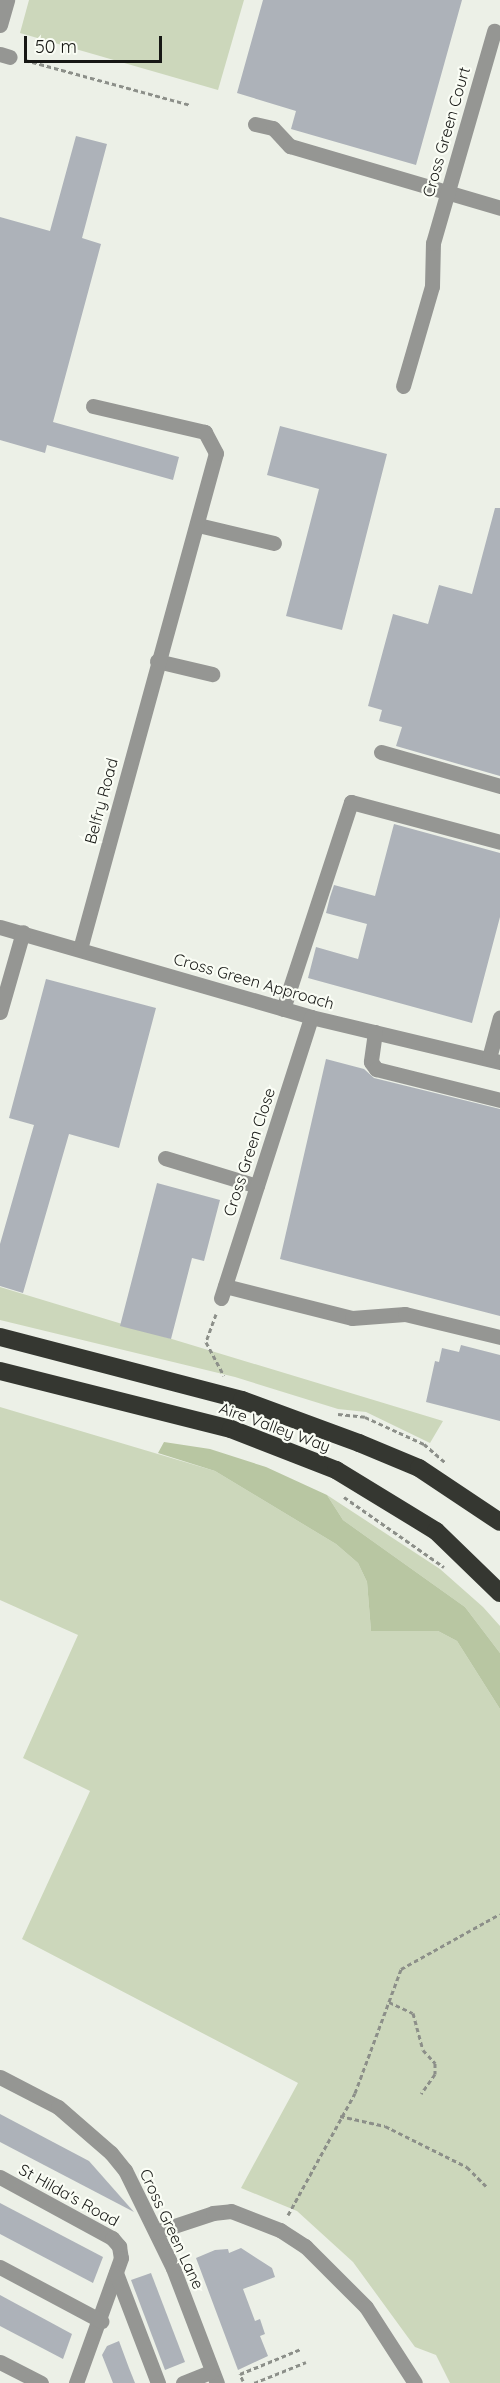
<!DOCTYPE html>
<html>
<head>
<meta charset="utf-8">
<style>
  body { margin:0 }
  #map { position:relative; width:500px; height:2383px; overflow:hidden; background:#ecf0e7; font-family:Quicksand,sans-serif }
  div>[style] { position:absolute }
  .green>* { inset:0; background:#ccd7bb }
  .forest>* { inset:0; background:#b8c6a2 }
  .building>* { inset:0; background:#adb2b9 }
  .path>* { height:3px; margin-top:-1.5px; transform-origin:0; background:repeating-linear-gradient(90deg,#8c8f89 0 4.5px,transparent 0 7.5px) }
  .minor>* { height:15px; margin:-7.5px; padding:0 7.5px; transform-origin:7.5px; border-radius:7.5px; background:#959693 }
  .highway>* { height:18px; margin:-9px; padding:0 9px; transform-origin:9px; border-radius:9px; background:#353731 }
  span { translate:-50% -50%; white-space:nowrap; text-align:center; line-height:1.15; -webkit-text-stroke:4.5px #fafdf5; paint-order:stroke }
  .street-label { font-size:16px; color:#161714 }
  .scale { position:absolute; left:24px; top:36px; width:138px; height:27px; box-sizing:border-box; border:3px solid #161714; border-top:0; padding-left:8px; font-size:18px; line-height:21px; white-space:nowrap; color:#161714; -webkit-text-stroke:4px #fafdf5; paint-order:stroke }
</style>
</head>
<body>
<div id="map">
  <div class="green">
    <i style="clip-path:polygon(29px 0,244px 0,218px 90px,20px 33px)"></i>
    <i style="clip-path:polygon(0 1287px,443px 1421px,430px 1443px,366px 1412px,338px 1409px,235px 1377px,0 1320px)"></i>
    <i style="clip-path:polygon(0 1407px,215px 1471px,336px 1544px,358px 1563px,367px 1582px,371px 1631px,438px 1631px,457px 1641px,500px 1709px,500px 2383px,450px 2383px,436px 2355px,415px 2347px,353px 2262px,297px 2211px,241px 2188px,298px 2083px,22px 1939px,90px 1791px,23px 1758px,78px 1635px,0 1600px)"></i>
    <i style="clip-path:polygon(327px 1495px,440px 1569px,483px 1607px,500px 1626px,500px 1653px,465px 1607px,343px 1520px)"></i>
  </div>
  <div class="forest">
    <i style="clip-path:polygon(164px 1442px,210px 1449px,266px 1467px,327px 1495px,343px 1520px,465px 1607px,500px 1653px,500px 1709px,457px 1641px,438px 1631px,371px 1631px,367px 1582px,358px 1563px,336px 1544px,215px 1471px,158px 1453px)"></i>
  </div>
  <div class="building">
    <i style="clip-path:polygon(263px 0,462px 0,416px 165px,291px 129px,296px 111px,237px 93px)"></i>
    <i style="clip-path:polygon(76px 136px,107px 144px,82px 238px,101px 244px,53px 422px,179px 457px,173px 480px,47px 445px,45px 453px,0 440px,0 217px,50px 231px)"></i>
    <i style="clip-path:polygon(280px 426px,387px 454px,342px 630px,286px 616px,319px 489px,267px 475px)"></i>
    <i style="clip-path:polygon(495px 508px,500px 508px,500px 776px,396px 746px,402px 727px,379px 721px,382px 710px,368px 706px,393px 614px,428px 624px,439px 585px,472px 594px)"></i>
    <i style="clip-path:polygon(394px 824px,500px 853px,500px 917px,472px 1023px,308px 978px,316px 947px,358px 959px,367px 924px,326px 913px,330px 897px,334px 885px,375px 896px)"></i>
    <i style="clip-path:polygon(46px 979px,156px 1008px,119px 1148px,69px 1134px,23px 1293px,0 1286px,0 1244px,34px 1125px,9px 1118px)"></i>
    <i style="clip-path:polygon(326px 1059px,364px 1069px,374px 1078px,500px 1109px,500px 1316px,280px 1259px)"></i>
    <i style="clip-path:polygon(157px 1183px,220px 1200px,204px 1261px,192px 1258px,171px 1339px,120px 1326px)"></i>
    <i style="clip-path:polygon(461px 1345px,500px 1355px,500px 1421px,426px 1402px,435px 1361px,439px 1362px,442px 1348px,459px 1352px)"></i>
    <i style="clip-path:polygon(0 2114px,89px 2161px,134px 2212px,0 2142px)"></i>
    <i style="clip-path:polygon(0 2203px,103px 2257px,93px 2283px,0 2234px)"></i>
    <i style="clip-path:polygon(241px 2248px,272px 2268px,275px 2277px,243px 2289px,255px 2321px,260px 2319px,265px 2334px,260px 2336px,268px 2356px,238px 2370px,196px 2258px,215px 2250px,228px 2249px,229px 2253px)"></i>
    <i style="clip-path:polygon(151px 2273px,185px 2362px,165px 2370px,131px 2280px)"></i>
    <i style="clip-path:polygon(0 2295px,72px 2334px,63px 2359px,0 2326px)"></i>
    <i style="clip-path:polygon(119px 2341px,129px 2368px,135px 2383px,113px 2383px,102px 2355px,107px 2346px)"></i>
  </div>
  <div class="path">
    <i style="left:25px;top:60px;width:172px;rotate:15.2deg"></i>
    <i style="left:216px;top:1314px;width:30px;rotate:110deg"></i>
    <i style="left:206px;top:1342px;width:38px;rotate:62deg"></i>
    <i style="left:338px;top:1414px;width:27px;rotate:6deg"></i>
    <i style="left:365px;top:1417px;width:65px;rotate:24.6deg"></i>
    <i style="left:424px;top:1444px;width:28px;rotate:41deg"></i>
    <i style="left:344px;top:1497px;width:122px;rotate:35deg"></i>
    <i style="left:389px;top:2002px;width:26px;rotate:25deg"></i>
    <i style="left:413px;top:2013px;width:38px;rotate:75deg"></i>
    <i style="left:423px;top:2050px;width:18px;rotate:47deg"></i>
    <i style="left:435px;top:2063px;width:11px;rotate:90deg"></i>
    <i style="left:435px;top:2074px;width:24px;rotate:125deg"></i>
    <i style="left:340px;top:2116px;width:46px;rotate:12.5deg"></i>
    <i style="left:385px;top:2126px;width:92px;rotate:26.6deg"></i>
    <i style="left:467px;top:2167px;width:27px;rotate:45deg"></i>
    <i style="left:288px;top:2215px;width:139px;rotate:-61.2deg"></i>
    <i style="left:355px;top:2093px;width:132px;rotate:-69.6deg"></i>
    <i style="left:401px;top:1969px;width:113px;rotate:-29.1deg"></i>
    <i style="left:243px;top:2381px;width:8px;rotate:-113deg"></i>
    <i style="left:240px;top:2374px;width:66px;rotate:-22.3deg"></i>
    <i style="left:254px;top:2383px;width:56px;rotate:-22deg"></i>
  </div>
  <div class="minor">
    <i style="left:0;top:25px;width:26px;rotate:-74deg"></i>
    <i style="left:0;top:54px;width:10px;rotate:17deg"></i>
    <i style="left:255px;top:124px;width:18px;rotate:13deg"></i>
    <i style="left:273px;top:128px;width:25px;rotate:47deg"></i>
    <i style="left:290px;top:146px;width:219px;rotate:16.4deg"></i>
    <i style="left:403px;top:386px;width:104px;rotate:-73.8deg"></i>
    <i style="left:432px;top:286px;width:43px;rotate:-88.7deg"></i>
    <i style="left:433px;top:243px;width:221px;rotate:-73.9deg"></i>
    <i style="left:198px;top:525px;width:78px;rotate:13.3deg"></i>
    <i style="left:157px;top:661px;width:57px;rotate:13.3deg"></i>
    <i style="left:381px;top:752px;width:124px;rotate:15.9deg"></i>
    <i style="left:0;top:927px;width:324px;rotate:16.1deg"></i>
    <i style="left:311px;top:1017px;width:194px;rotate:13.4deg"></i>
    <i style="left:80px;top:949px;width:514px;rotate:-74.67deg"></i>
    <i style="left:216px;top:453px;width:24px;rotate:-118deg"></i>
    <i style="left:205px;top:432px;width:115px;rotate:-166.9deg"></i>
    <i style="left:283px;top:1009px;width:218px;rotate:-71.8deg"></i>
    <i style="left:351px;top:802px;width:154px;rotate:15deg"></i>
    <i style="left:0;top:1012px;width:83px;rotate:-74deg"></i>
    <i style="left:375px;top:1032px;width:30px;rotate:98deg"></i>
    <i style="left:371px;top:1062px;width:9px;rotate:54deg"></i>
    <i style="left:376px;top:1069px;width:128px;rotate:14deg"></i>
    <i style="left:489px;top:1058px;width:42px;rotate:-75deg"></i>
    <i style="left:165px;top:1158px;width:96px;rotate:16.9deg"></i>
    <i style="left:225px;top:1286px;width:131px;rotate:14.1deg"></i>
    <i style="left:352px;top:1318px;width:53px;rotate:-4.3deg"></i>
    <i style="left:405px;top:1314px;width:98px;rotate:13.6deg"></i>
    <i style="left:221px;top:1298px;width:295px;rotate:-72.2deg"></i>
    <i style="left:0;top:2077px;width:65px;rotate:27.3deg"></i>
    <i style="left:58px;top:2107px;width:70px;rotate:41deg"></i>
    <i style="left:111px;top:2153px;width:22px;rotate:51deg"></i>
    <i style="left:125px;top:2170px;width:109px;rotate:63.9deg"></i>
    <i style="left:173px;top:2268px;width:123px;rotate:69.1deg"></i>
    <i style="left:0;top:2177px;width:128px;rotate:28.6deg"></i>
    <i style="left:112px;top:2238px;width:11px;rotate:49deg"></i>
    <i style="left:119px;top:2246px;width:12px;rotate:81deg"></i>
    <i style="left:121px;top:2258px;width:133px;rotate:109.8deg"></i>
    <i style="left:156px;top:2232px;width:60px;rotate:-18.4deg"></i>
    <i style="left:213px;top:2213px;width:18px;rotate:-6deg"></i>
    <i style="left:231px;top:2211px;width:53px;rotate:21.2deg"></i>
    <i style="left:280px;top:2230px;width:30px;rotate:33deg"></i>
    <i style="left:305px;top:2246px;width:86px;rotate:45deg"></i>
    <i style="left:366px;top:2307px;width:90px;rotate:57.2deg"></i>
    <i style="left:0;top:2267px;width:115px;rotate:28.1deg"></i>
    <i style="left:116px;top:2273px;width:118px;rotate:69.1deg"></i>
    <i style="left:0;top:2362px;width:46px;rotate:27.1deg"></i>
    <i style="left:183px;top:2383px;width:31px;rotate:-22deg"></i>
  </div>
  <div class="highway">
    <i style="left:0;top:1337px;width:250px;rotate:14.6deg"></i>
    <i style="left:242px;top:1400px;width:125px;rotate:20.2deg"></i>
    <i style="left:359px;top:1443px;width:65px;rotate:22.6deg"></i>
    <i style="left:419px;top:1468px;width:97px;rotate:33.7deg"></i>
    <i style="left:0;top:1371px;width:238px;rotate:14.1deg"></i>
    <i style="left:231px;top:1429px;width:113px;rotate:21.3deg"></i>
    <i style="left:336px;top:1470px;width:117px;rotate:31.4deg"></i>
    <i style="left:436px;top:1531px;width:89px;rotate:44.1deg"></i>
  </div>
  <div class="street-label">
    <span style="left:446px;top:132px;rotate:-74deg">Cross Green Court</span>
    <span style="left:101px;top:801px;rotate:-75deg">Belfry Road</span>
    <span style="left:254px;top:981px;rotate:16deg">Cross Green Approach</span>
    <span style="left:249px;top:1152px;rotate:-72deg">Cross Green Close</span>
    <span style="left:275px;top:1427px;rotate:20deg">Aire Valley Way</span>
    <span style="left:69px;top:2195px;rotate:29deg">St Hilda's Road</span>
    <span style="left:172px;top:2229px;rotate:65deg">Cross Green Lane</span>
  </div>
  <div class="scale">50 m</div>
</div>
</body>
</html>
